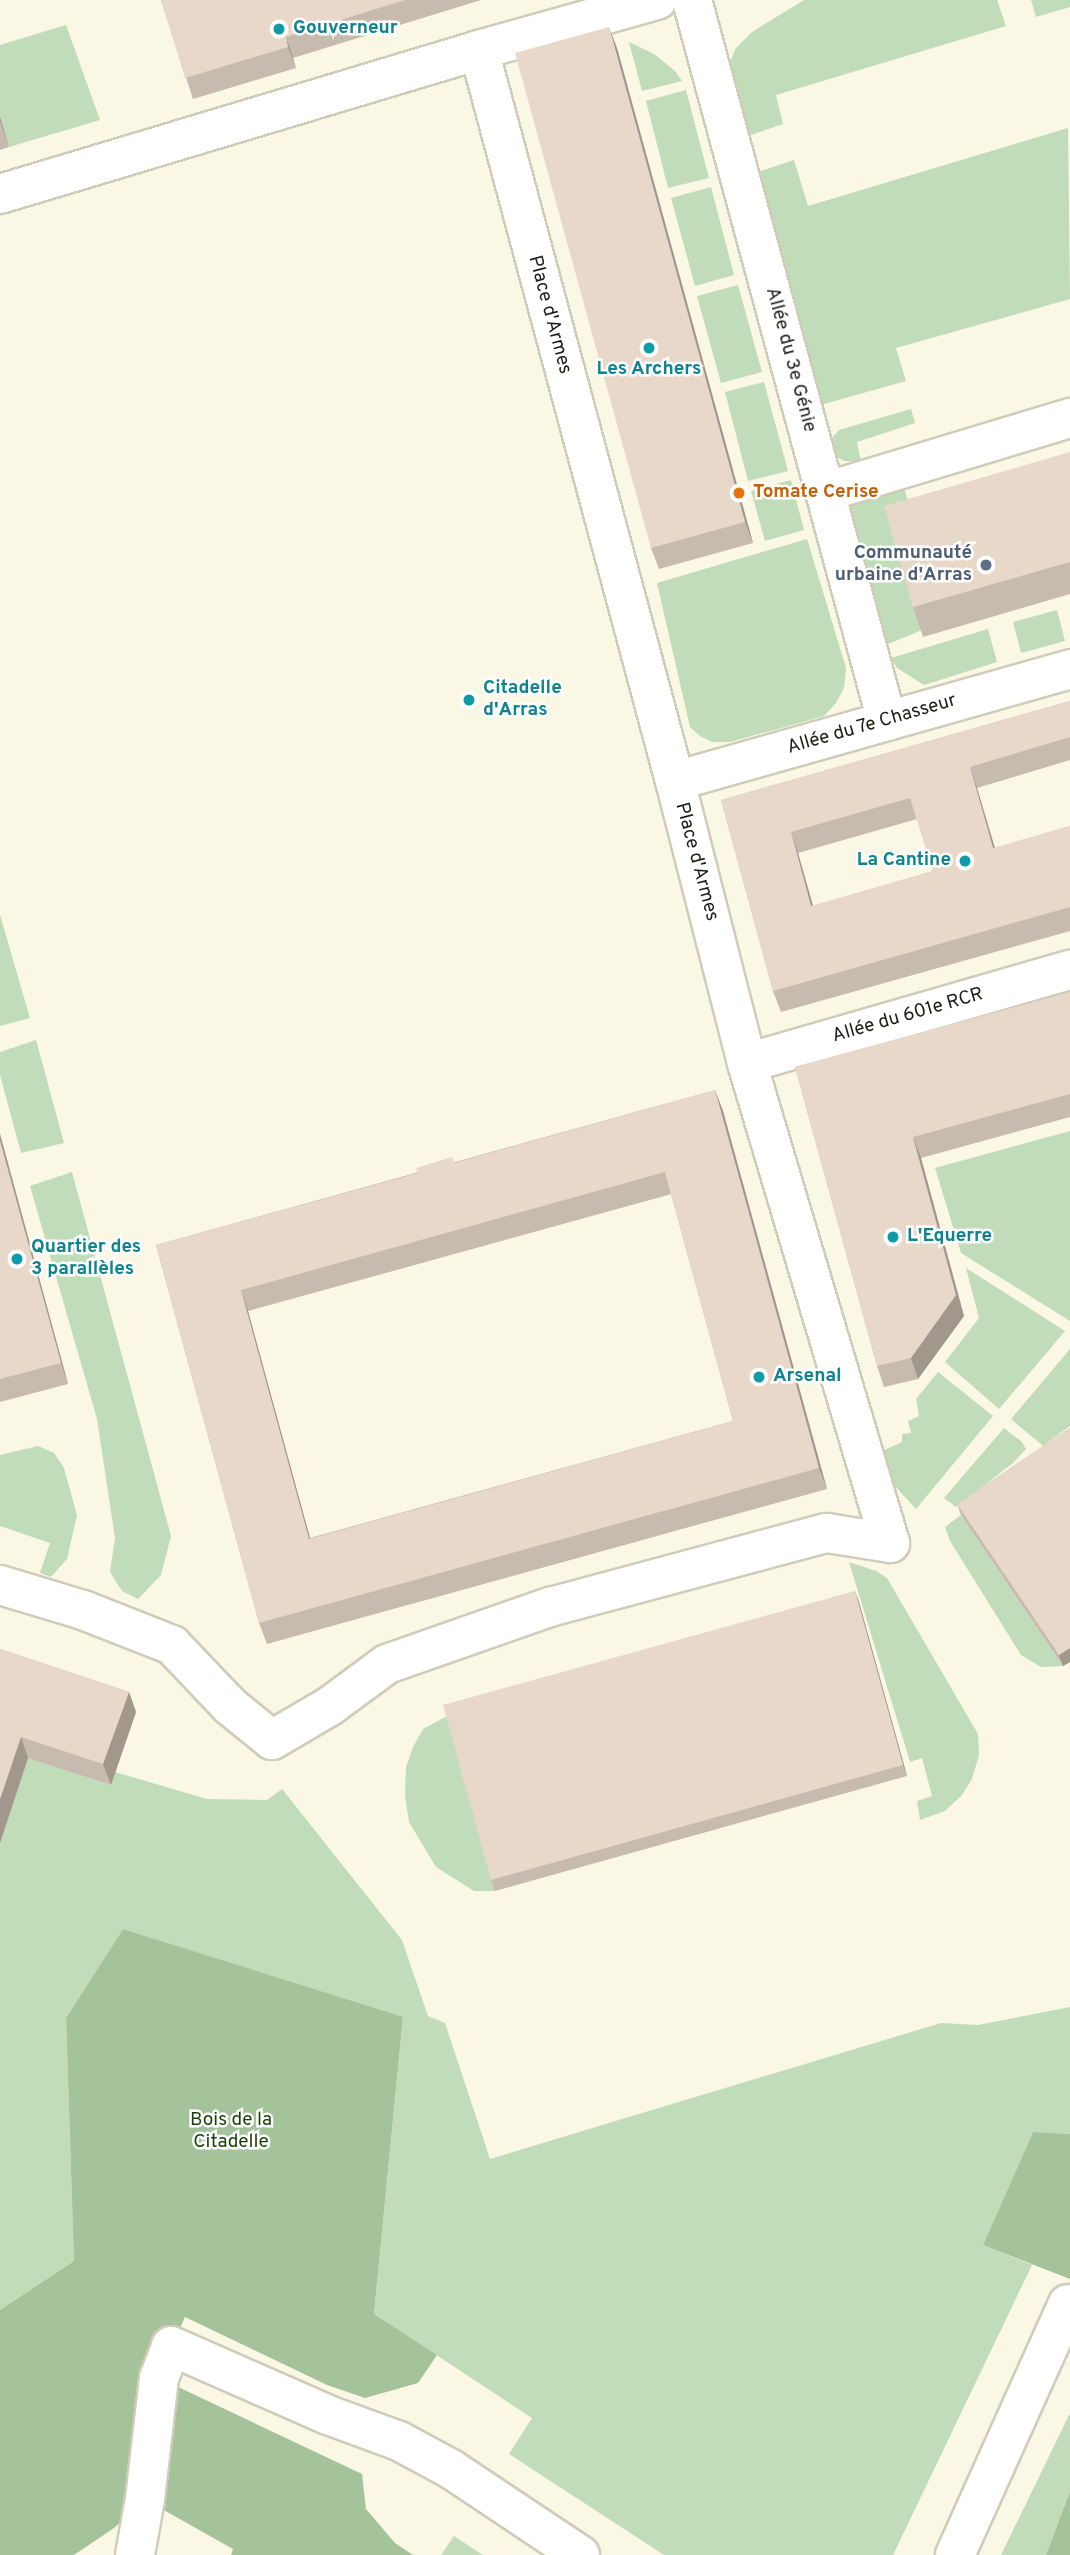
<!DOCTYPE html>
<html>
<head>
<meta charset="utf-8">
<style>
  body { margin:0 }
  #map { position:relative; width:1070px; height:2555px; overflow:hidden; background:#faf7e4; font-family:Overpass,sans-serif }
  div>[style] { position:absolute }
  .green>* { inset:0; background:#c1dcb8 }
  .forest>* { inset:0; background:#a5c39a }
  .roads { filter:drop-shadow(2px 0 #d0ccba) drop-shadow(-2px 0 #d0ccba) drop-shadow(0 2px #d0ccba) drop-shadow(0 -2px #d0ccba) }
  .minor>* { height:38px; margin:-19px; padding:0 19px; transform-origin:19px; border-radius:19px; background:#fff }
  .wall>* { inset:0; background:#c7baae }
  .shaded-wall>* { inset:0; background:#a2978d }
  .building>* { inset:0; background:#e7d8ca }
  .dots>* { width:19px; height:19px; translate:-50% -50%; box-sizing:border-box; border:4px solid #fff; border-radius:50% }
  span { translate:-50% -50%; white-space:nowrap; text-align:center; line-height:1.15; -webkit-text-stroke:5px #fff; paint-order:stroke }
  .culture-label { font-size:19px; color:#0d838f; font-weight:700 }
  .left { translate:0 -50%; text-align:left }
  .right { translate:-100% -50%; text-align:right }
  .street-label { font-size:19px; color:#1d1c15 }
  .food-label { font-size:19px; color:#c56008; font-weight:700 }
  .service-label { font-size:19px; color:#4e5e75; font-weight:700 }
  .park-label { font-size:19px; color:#173e03 }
</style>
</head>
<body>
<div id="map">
  <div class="green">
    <i style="clip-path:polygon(804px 0,997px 0,1006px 26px,776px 95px,783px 124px,745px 137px,727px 69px,736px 48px,752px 32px)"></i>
    <i style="clip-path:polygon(1031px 0,1070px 0,1070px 7px,1036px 17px)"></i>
    <i style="clip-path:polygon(66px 25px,100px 120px,9px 147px,0 117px,0 45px)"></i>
    <i style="clip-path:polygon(629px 42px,654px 54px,675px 71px,682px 81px,642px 91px)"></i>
    <i style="clip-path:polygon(686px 90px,709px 178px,668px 188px,646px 101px)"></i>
    <i style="clip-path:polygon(1068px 128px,1070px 299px,896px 348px,906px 381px,817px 406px,754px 173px,794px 160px,808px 206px)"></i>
    <i style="clip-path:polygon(711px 187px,734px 275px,695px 286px,671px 198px)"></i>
    <i style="clip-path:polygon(738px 285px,762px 372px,721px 383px,697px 296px)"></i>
    <i style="clip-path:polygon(764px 382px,788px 471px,748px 481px,725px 392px)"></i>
    <i style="clip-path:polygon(911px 409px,915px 423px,857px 442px,861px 462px,844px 461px,834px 455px,830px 440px,839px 430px)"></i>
    <i style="clip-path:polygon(791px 480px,804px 530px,765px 541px,751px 491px)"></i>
    <i style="clip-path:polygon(902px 481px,910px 507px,922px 630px,888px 644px,847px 517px,847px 504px)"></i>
    <i style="clip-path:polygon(807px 539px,846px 668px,844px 688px,836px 703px,824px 716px,730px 742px,712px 742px,700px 736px,690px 727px,657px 583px)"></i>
    <i style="clip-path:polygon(1057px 610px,1065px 641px,1021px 653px,1013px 622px)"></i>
    <i style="clip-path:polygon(988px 629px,997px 662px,924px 685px,897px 668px,891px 658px)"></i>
    <i style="clip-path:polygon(0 915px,30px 1018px,0 1026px)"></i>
    <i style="clip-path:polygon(36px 1040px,64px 1143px,21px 1153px,0 1075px,0 1052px)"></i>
    <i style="clip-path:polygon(1070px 1131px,1070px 1321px,961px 1253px,935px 1168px)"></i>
    <i style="clip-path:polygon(72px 1172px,171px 1536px,161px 1575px,138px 1599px,122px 1591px,110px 1572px,115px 1538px,97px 1419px,30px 1186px)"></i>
    <i style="clip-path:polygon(966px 1268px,1065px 1331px,999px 1409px,945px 1362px,979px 1318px)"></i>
    <i style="clip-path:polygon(1070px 1349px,1070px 1426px,1043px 1446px,1011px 1419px)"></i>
    <i style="clip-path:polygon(938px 1372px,993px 1416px,916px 1509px,894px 1485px,882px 1451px,902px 1442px,902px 1434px,911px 1433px,908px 1421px,919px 1416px,916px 1399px)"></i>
    <i style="clip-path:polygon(1004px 1428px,1022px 1442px,1026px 1449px,1013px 1463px,956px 1507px,944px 1498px)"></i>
    <i style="clip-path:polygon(38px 1446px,54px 1453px,64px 1468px,77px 1515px,67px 1559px,51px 1577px,40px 1573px,50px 1543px,0 1526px,0 1455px)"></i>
    <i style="clip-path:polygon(961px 1515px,1063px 1666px,1041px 1667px,1021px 1655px,950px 1541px,945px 1527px)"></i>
    <i style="clip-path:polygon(849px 1562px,876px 1571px,887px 1578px,978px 1734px,979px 1755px,972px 1779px,962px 1795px,945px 1811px,920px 1820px,917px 1801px,932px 1796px,922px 1758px,910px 1762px)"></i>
    <i style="clip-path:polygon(447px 1716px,495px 1891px,474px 1891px,436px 1867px,409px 1822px,405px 1796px,406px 1767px,413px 1747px,423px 1729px)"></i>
    <i style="clip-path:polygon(0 1748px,111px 1785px,115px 1772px,207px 1799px,267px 1800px,282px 1789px,402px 1940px,428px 2016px,445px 2023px,490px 2159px,941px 2023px,978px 2025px,1070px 2007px,1070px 2134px,1033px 2132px,983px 2245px,1032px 2265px,893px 2555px,664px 2555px,509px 2454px,532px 2418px,374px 2314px,403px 2018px,123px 1929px,66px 2018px,74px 2261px,0 2310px,0 1843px,11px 1809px)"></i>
    <i style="clip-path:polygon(1070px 2413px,1070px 2491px,1046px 2555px,1001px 2555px)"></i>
    <i style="clip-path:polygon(454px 2536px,483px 2555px,441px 2555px)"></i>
  </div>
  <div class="forest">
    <i style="clip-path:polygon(123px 1929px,403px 2017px,374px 2314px,437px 2355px,418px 2383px,365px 2398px,327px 2385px,185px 2317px,159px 2378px,362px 2474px,366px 2509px,395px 2543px,413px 2555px,231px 2555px,233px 2549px,146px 2500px,114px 2528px,74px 2555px,0 2555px,0 2310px,74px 2261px,66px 2018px)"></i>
    <i style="clip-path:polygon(1033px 2132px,1070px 2134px,1070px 2279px,983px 2245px)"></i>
    <i style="clip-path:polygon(1070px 2491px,1070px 2555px,1046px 2555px)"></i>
  </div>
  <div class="roads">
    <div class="minor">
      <i style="left:692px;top:0;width:747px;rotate:74.87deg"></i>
      <i style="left:0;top:194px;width:500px;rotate:-16.73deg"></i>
      <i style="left:479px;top:50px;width:185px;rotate:-15.7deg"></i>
      <i style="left:825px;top:492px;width:256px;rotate:-16.8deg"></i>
      <i style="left:675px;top:781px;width:411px;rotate:-15.8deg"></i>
      <i style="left:747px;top:1063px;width:336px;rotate:-16.1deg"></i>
      <i style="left:0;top:1585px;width:87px;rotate:16.8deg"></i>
      <i style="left:83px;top:1610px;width:96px;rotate:21.5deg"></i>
      <i style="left:172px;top:1645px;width:84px;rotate:46.4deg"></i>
      <i style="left:230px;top:1706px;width:54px;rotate:39deg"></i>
      <i style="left:272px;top:1740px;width:67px;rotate:-30.4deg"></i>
      <i style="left:330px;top:1706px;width:71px;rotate:-36.4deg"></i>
      <i style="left:387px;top:1664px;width:173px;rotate:-19.3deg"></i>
      <i style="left:550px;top:1607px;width:287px;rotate:-15deg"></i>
      <i style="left:827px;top:1533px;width:64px;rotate:9deg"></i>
      <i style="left:890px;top:1543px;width:501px;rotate:-106.59deg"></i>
      <i style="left:747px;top:1063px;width:291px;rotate:-104.3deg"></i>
      <i style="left:675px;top:781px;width:757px;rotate:-105.01deg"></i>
      <i style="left:135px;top:2555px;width:57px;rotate:-79.9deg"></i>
      <i style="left:145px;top:2499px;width:122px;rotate:-83.4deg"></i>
      <i style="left:159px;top:2378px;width:34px;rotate:-69deg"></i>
      <i style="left:171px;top:2346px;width:171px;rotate:23.7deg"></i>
      <i style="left:328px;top:2415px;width:76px;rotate:20.1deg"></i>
      <i style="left:399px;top:2441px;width:59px;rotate:28.3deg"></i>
      <i style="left:451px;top:2469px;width:155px;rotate:33.7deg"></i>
      <i style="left:955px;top:2555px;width:275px;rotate:-65.8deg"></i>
    </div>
  </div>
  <div class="wall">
    <i style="clip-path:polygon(161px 0,481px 0,293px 58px,296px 68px,193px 99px)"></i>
    <i style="clip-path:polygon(617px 48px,753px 543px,659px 569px,651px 548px)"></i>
    <i style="clip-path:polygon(0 117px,9px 147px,0 150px)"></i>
    <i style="clip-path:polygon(1070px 452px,1070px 594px,923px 637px,913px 607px)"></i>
    <i style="clip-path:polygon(evenodd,1070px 701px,1070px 760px,977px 788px,995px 848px,1070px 826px,1070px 931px,781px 1012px,773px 991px,721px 800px,1070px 701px,917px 819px,933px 871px,813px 906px,798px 853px,917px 819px)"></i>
    <i style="clip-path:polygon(1070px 992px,1070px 1117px,921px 1158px,964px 1316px,918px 1379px,884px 1387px,877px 1366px,795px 1067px)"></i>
    <i style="clip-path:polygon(evenodd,715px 1090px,723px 1111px,827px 1489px,267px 1644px,259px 1623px,156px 1245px,715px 1090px,671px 1194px,733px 1421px,310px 1538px,248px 1311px,671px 1194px)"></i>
    <i style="clip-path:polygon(0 1134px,68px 1384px,0 1402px)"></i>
    <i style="clip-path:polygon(1070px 1428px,1070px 1662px,1063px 1666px,961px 1515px,957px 1504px)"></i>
    <i style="clip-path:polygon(855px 1591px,859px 1602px,907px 1776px,495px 1891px,491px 1880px)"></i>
    <i style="clip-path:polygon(0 1649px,129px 1692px,136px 1712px,111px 1785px,28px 1758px,0 1843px)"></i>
  </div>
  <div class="shaded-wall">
    <i style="clip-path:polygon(609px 27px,617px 48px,753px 543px,745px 522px)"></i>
    <i style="clip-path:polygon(286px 37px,293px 58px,296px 68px,288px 47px)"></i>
    <i style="clip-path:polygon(0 117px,9px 147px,0 121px)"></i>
    <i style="clip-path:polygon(970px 767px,977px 788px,1001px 869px,993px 848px)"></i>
    <i style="clip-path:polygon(791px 832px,798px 853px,819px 927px,811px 906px)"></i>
    <i style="clip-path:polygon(715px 1090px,723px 1111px,827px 1489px,819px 1468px)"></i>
    <i style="clip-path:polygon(0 1134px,68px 1384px,61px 1363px,0 1141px)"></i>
    <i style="clip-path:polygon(913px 1137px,921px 1158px,964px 1316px,918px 1379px,911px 1358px)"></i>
    <i style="clip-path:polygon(241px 1290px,248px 1311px,316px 1560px,309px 1539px)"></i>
    <i style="clip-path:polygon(855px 1591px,859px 1602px,907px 1776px,903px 1765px)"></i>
    <i style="clip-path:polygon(1070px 1648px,1070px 1662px,1063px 1666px,1059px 1655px)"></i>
    <i style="clip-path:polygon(129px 1692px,136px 1712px,111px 1785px,103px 1764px)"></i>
    <i style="clip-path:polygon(21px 1737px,28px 1758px,0 1843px,0 1799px)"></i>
  </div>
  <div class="building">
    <i style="clip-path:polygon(161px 0,405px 0,286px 37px,288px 47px,185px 78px)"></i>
    <i style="clip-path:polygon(609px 27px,745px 522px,651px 548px,515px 53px)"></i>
    <i style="clip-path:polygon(1070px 452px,1070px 562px,913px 607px,884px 506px)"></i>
    <i style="clip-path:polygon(evenodd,1070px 701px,1070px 737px,970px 767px,993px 848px,1070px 826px,1070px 907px,773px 991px,721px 800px,1070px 701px,910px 798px,933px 871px,811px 906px,791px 832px,910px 798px)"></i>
    <i style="clip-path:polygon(1070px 992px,1070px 1094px,913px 1137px,956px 1295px,911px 1358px,877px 1366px,795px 1067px)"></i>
    <i style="clip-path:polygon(evenodd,715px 1090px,819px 1468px,259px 1623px,156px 1245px,418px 1173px,416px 1168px,452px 1157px,454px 1163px,715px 1090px,665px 1172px,733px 1421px,309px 1539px,241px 1290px,665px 1172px)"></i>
    <i style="clip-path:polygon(0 1141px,61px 1363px,0 1379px)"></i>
    <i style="clip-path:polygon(1070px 1428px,1070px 1648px,1059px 1655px,957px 1504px)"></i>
    <i style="clip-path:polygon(855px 1591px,903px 1765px,491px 1880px,443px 1705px)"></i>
    <i style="clip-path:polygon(0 1649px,129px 1692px,103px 1764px,21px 1737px,0 1799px)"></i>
  </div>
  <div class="dots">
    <i style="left:279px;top:29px;background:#0f9aa8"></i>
    <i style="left:649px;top:348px;background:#0f9aa8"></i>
    <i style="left:739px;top:493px;background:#e8710a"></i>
    <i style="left:986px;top:565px;background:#5c6f8a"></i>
    <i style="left:469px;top:700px;background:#0f9aa8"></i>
    <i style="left:965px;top:861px;background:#0f9aa8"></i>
    <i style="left:893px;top:1237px;background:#0f9aa8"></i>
    <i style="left:17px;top:1259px;background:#0f9aa8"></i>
    <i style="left:759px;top:1377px;background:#0f9aa8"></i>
  </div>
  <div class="culture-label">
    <span class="left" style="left:293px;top:29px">Gouverneur</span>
    <span style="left:649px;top:370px">Les Archers</span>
    <span class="left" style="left:483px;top:700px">Citadelle<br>d'Arras</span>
    <span class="right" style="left:951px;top:861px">La Cantine</span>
    <span class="left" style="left:907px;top:1237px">L'Equerre</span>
    <span class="left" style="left:31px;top:1259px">Quartier des<br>3 parallèles</span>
    <span class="left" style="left:773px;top:1377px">Arsenal</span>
  </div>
  <div class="street-label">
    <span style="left:549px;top:315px;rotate:75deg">Place d'Armes</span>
    <span style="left:790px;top:360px;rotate:75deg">Allée du 3e Génie</span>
    <span style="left:872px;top:725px;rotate:-16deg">Allée du 7e Chasseur</span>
    <span style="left:696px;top:862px;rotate:75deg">Place d'Armes</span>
    <span style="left:908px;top:1016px;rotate:-16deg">Allée du 601e RCR</span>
  </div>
  <div class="food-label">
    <span class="left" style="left:753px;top:493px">Tomate Cerise</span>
  </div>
  <div class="service-label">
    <span class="right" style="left:972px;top:565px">Communauté<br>urbaine d'Arras</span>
  </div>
  <div class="park-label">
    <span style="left:231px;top:2132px">Bois de la<br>Citadelle</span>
  </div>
</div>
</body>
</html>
